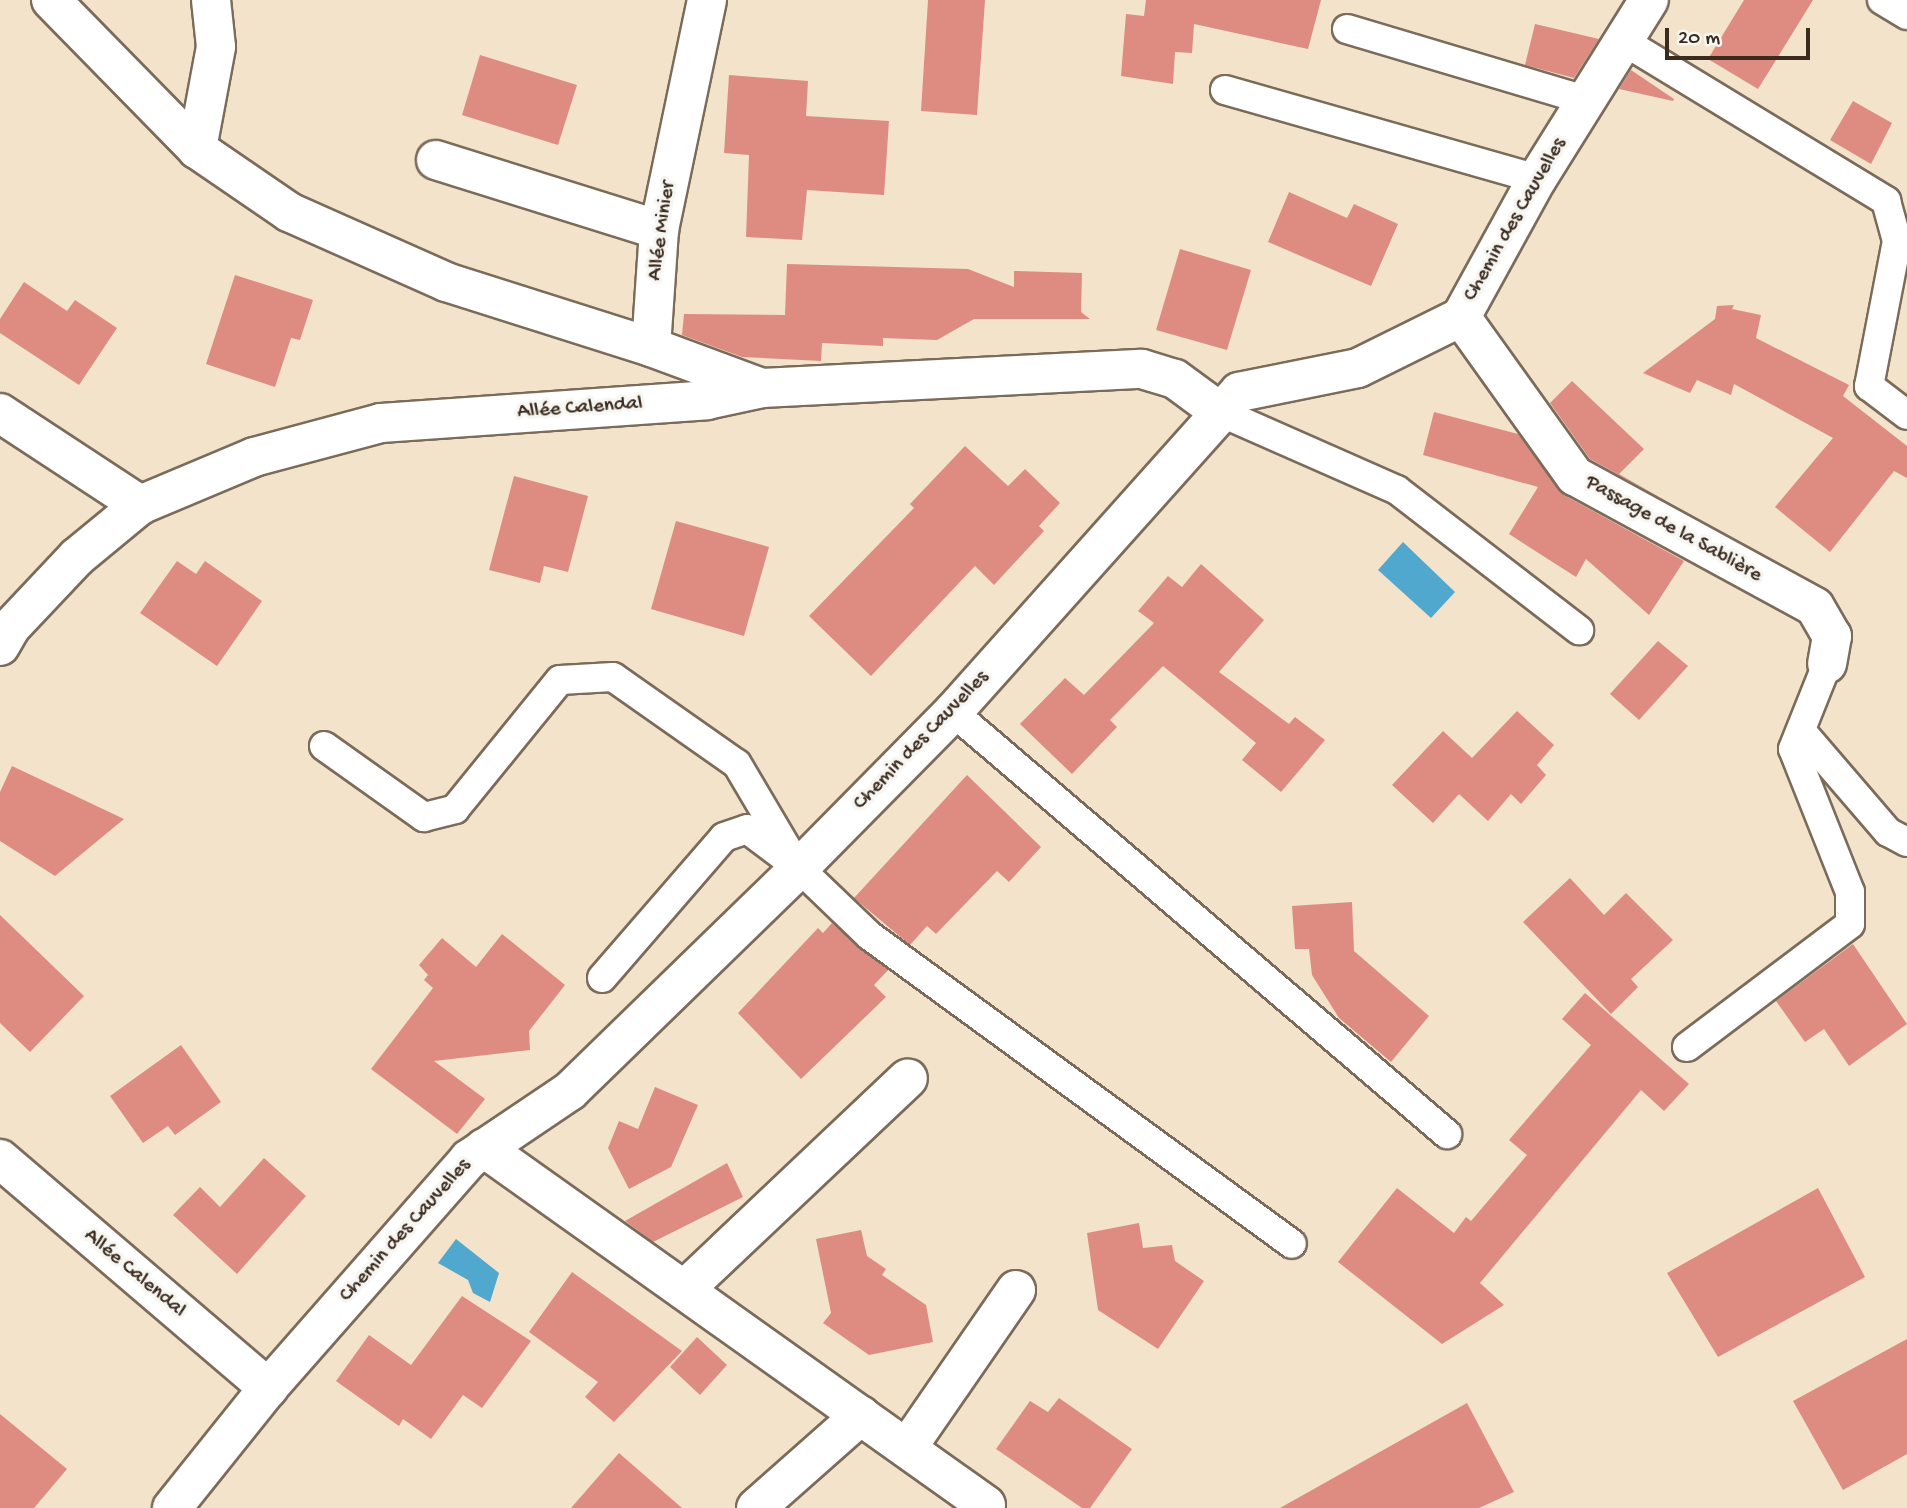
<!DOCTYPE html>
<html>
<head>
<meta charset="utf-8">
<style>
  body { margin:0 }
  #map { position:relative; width:1907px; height:1508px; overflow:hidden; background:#f2e3ca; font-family:"Gochi Hand",sans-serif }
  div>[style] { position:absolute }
  .water>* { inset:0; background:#51a8ce }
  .building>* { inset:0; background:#de8c82 }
  .roads { filter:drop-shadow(2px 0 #7b6b5a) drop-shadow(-2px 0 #7b6b5a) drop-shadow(0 2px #7b6b5a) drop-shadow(0 -2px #7b6b5a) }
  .lane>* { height:28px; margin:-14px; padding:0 14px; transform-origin:14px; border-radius:14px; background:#fff }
  .street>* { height:38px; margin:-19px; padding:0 19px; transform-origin:19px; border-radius:19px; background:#fff }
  span { translate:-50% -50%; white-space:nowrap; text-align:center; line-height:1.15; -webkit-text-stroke:7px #f6f6f2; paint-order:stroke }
  .street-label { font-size:21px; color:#3b2a1e }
  .scale { position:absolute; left:1665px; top:28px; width:145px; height:32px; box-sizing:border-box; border:4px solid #3b2a1e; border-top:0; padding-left:9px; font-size:21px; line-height:24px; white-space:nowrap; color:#3b2a1e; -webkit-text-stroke:5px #f6f6f2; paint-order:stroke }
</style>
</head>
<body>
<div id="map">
  <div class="water">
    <i style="clip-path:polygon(1403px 542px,1455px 592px,1431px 618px,1378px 570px)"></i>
    <i style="clip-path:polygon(456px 1239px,499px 1273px,490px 1302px,473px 1293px,468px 1280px,438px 1263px)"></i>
  </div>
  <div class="building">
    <i style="clip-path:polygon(928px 0,985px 0,977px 115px,921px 111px)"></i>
    <i style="clip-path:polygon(1146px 0,1321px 0,1308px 49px,1194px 24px,1192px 53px,1175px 52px,1173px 84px,1121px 76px,1126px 14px,1144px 16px)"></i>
    <i style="clip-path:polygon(1744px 0,1813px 0,1758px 89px,1708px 59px)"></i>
    <i style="clip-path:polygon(1535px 24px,1599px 39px,1574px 78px,1525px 65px)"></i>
    <i style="clip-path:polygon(480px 55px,577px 85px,558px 145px,462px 115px)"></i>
    <i style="clip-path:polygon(1631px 70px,1674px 99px,1673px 101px,1619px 89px)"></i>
    <i style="clip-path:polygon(729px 75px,808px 81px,806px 116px,889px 121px,884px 195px,807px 190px,802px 240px,746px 237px,749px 155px,724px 153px)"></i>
    <i style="clip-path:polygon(1853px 101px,1892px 123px,1871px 164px,1830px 140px)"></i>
    <i style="clip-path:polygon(1289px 192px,1347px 218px,1354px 204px,1398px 224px,1371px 286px,1268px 242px)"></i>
    <i style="clip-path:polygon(1180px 249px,1251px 270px,1227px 350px,1156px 330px)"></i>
    <i style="clip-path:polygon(787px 264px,968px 269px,1014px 287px,1014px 271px,1082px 273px,1081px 312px,1090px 319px,974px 319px,937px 340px,883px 338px,883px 346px,822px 343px,821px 361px,742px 357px,682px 335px,684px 314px,785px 315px)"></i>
    <i style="clip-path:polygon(235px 275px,313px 300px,300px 340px,291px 338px,275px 387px,206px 364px)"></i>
    <i style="clip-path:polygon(24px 282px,67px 311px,75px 300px,117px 328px,79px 385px,0 333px,0 319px)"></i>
    <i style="clip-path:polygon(1734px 305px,1732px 309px,1761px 315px,1756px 338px,1849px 385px,1843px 396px,1907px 446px,1907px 478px,1894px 471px,1830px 552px,1775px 507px,1833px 438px,1734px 384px,1731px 395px,1697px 380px,1690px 393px,1643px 373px,1715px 319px,1717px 306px)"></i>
    <i style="clip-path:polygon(1572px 381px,1644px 449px,1619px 474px,1675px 506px,1590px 459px,1550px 403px)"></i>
    <i style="clip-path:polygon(1434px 412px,1518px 434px,1564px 495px,1684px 561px,1649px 615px,1586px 559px,1576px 577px,1509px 534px,1538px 487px,1423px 455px)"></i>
    <i style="clip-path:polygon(965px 446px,1008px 486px,1025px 469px,1060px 503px,1039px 526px,1044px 531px,994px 585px,975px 566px,871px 676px,809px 616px,914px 508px,910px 504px)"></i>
    <i style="clip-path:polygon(514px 476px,588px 496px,568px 572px,544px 566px,540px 583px,489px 570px)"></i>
    <i style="clip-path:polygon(676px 521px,769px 547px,744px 636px,651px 609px)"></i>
    <i style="clip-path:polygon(177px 561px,196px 574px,205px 561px,262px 601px,217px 666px,140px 613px)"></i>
    <i style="clip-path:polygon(1201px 564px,1264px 620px,1219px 672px,1289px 724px,1295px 717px,1325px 740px,1281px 792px,1242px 760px,1256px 743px,1163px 666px,1110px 720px,1117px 727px,1072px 774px,1020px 724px,1065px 678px,1084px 695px,1154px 623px,1138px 611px,1168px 576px,1182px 587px)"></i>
    <i style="clip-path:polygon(1658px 641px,1688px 666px,1639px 720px,1610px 694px)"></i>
    <i style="clip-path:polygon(1517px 711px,1554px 745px,1537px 765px,1546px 775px,1521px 804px,1511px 794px,1488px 821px,1459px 794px,1433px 823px,1392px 785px,1443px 731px,1472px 758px)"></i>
    <i style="clip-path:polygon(12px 766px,124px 819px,55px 876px,0 841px,0 792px)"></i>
    <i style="clip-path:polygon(967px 775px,1041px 847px,1009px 882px,997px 871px,936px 934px,927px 926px,910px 945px,854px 898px)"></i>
    <i style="clip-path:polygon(1570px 878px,1604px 915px,1626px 893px,1673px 940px,1631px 979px,1638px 987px,1611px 1014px,1523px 922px)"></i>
    <i style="clip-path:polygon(1352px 902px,1354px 951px,1429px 1016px,1391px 1062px,1339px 1018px,1312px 975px,1309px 949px,1295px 949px,1292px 906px)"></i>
    <i style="clip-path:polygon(0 915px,84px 996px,30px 1052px,0 1023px)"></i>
    <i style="clip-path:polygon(832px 923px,888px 970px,874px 985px,886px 997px,801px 1079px,738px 1013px,818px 928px,823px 933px)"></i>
    <i style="clip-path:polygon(502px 934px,565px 985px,529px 1031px,530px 1050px,434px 1061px,485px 1099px,457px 1134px,371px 1069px,433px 988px,424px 980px,428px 975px,419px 965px,442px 938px,476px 967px)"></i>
    <i style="clip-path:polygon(1853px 944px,1907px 1024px,1849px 1066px,1824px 1029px,1805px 1042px,1776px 1001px)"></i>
    <i style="clip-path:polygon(1585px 993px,1689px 1084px,1664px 1111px,1641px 1090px,1480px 1283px,1504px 1305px,1442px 1344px,1338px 1262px,1397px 1188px,1454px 1233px,1466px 1217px,1471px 1221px,1527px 1155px,1509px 1140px,1591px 1045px,1562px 1019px)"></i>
    <i style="clip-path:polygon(181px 1045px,221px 1102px,175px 1135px,168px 1126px,143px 1143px,110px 1096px)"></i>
    <i style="clip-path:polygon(655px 1087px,698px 1105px,671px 1167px,629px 1189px,608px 1148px,619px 1121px,638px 1129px)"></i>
    <i style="clip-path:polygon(264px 1158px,306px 1196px,237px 1274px,173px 1215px,200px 1187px,220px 1207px)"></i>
    <i style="clip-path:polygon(727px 1163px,743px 1197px,653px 1242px,625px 1221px)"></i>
    <i style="clip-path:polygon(1818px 1188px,1865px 1277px,1718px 1357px,1667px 1273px)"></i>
    <i style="clip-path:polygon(1139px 1223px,1143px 1248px,1172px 1245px,1175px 1261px,1204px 1281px,1158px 1349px,1098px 1310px,1087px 1233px)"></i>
    <i style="clip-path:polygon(861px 1230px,867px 1256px,886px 1269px,882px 1275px,926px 1305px,933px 1342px,869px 1355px,823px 1323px,831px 1313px,816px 1239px)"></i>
    <i style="clip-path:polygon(572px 1272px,682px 1351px,614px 1422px,585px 1397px,598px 1382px,529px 1332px)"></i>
    <i style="clip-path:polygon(462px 1296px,531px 1341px,482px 1408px,463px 1395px,431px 1439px,403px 1419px,399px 1426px,336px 1381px,369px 1335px,411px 1365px)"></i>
    <i style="clip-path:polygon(697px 1337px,727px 1365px,700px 1395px,670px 1367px)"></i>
    <i style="clip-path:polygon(1907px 1339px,1907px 1454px,1843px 1490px,1793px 1401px)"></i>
    <i style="clip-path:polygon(1059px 1398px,1132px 1449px,1090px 1508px,1082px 1508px,996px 1449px,1030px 1401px,1048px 1412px)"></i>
    <i style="clip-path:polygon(1467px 1403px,1514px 1492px,1479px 1508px,1280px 1508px)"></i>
    <i style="clip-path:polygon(0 1414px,67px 1469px,34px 1508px,0 1508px)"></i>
    <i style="clip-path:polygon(619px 1453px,682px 1508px,571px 1508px)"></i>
  </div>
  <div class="roads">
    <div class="lane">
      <i style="left:1882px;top:0;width:29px;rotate:31deg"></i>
      <i style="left:1347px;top:29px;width:248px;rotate:16.6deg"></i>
      <i style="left:1625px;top:42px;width:306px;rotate:31.3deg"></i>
      <i style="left:1886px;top:201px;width:41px;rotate:74.6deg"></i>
      <i style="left:1897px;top:241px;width:148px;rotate:100.9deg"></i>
      <i style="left:1869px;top:386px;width:48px;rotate:37.3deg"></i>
      <i style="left:1225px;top:90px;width:324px;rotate:15.9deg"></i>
      <i style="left:1220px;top:412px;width:193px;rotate:23.8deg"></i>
      <i style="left:1397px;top:490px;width:230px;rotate:37.6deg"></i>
      <i style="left:953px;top:712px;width:650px;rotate:40.51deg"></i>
      <i style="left:1802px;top:732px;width:132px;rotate:49.3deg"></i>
      <i style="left:1888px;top:832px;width:21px;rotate:28deg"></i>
      <i style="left:324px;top:746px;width:123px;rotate:35.4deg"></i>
      <i style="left:424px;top:817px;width:32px;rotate:-14deg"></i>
      <i style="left:455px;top:809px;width:166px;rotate:-50.9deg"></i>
      <i style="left:560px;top:680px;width:53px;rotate:-3.2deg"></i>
      <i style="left:613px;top:677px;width:151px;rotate:35.1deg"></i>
      <i style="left:737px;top:764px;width:108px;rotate:59.4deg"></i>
      <i style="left:602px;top:978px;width:186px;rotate:-49.1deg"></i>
      <i style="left:724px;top:837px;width:24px;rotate:-19deg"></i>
      <i style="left:747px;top:829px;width:65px;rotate:36.9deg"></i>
      <i style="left:799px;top:868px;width:98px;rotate:43.8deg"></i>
      <i style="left:870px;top:936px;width:522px;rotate:36.12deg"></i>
      <i style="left:1687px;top:1047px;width:204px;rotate:-37deg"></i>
      <i style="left:1850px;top:924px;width:32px;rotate:-90deg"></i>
      <i style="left:1850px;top:892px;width:154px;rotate:-111.7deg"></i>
      <i style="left:1793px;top:749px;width:92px;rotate:-68.2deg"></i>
    </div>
    <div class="street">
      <i style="left:51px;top:0;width:209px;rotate:45.6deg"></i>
      <i style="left:211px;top:0;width:47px;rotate:83.9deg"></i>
      <i style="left:216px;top:47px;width:104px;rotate:100.6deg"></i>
      <i style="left:197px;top:149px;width:112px;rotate:34.4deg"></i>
      <i style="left:289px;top:212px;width:172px;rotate:24deg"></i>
      <i style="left:446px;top:282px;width:215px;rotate:17.6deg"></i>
      <i style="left:707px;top:0;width:235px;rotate:101.8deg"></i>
      <i style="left:659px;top:230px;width:117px;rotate:93.9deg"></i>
      <i style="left:651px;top:347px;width:118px;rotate:20.3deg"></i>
      <i style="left:436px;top:160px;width:234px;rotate:17.4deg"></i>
      <i style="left:1461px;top:317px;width:196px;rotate:54.4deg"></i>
      <i style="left:1575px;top:476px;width:273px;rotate:28.6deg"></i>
      <i style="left:1815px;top:607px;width:34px;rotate:60deg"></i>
      <i style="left:1832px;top:636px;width:28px;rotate:100deg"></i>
      <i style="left:0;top:413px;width:168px;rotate:33.3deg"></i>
      <i style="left:0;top:646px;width:22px;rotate:-60deg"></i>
      <i style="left:11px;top:627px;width:96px;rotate:-46.7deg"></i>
      <i style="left:77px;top:557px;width:82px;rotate:-39.5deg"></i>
      <i style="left:140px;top:505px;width:124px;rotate:-22.8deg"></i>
      <i style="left:254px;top:457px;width:131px;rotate:-15deg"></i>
      <i style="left:381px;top:423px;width:327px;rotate:-4deg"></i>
      <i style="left:707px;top:400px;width:56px;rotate:-12.3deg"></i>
      <i style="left:762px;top:388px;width:380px;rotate:-2.9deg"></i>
      <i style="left:1142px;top:369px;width:34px;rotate:17deg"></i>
      <i style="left:1175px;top:379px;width:56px;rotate:36.3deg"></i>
      <i style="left:484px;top:1148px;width:616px;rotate:35.42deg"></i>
      <i style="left:0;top:1159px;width:353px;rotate:40.5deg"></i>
      <i style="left:684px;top:1290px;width:308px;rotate:-43.4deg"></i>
      <i style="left:907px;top:1448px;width:192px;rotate:-55.4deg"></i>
      <i style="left:172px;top:1508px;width:154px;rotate:-51.3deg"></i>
      <i style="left:268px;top:1388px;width:305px;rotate:-48.7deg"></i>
      <i style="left:469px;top:1159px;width:122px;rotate:-34deg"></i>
      <i style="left:570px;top:1091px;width:320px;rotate:-44.2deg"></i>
      <i style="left:799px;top:868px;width:219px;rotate:-45.4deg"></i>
      <i style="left:953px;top:712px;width:429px;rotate:-48.2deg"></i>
      <i style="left:1239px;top:392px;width:121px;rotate:-11.4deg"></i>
      <i style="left:1358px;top:368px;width:115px;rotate:-26.3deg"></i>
      <i style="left:1461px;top:317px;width:158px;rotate:-61.2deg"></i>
      <i style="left:1537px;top:179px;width:211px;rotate:-58deg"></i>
      <i style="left:756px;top:1508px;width:140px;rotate:-41.5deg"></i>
    </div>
  </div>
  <div class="street-label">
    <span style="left:1516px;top:220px;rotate:-60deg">Chemin des Cauvelles</span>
    <span style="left:663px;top:231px;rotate:-82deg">Allée Minier</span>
    <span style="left:580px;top:409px;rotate:-4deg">Allée Calendal</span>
    <span style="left:1673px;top:530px;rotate:29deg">Passage de la Sablière</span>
    <span style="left:922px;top:741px;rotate:-46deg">Chemin des Cauvelles</span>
    <span style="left:406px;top:1231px;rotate:-48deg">Chemin des Cauvelles</span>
    <span style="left:134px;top:1274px;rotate:40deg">Allée Calendal</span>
  </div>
  <div class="scale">20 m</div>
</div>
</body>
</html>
